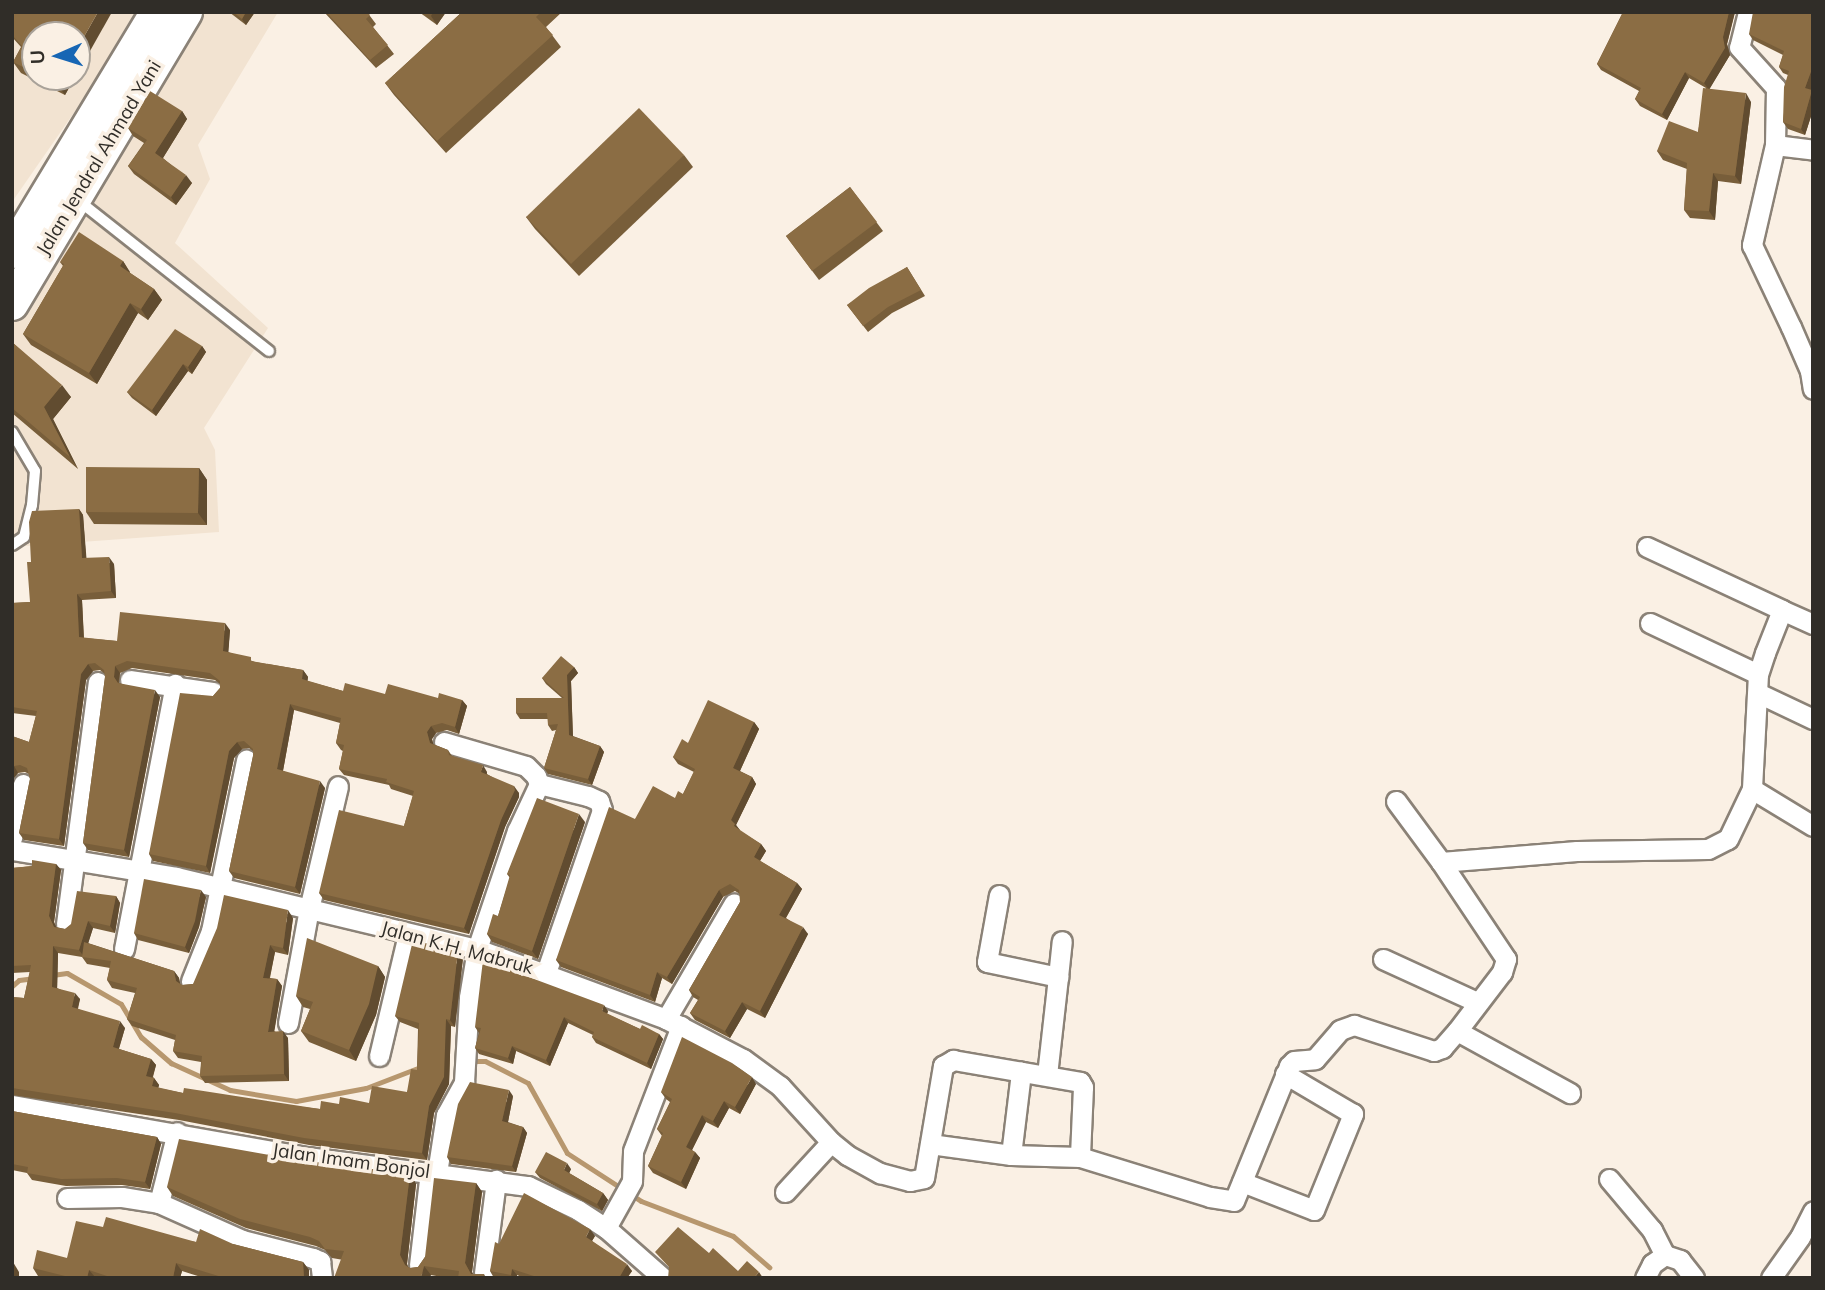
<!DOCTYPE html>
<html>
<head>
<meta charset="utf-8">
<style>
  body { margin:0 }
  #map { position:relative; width:1825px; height:1290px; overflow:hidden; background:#faf0e4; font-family:Mulish,sans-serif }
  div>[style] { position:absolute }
  .built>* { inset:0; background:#f2e3d1 }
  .stream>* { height:5px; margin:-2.5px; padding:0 2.5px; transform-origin:2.5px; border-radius:2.5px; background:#b7976e }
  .roads { filter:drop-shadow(2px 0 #8b8277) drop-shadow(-2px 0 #8b8277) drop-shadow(0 2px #8b8277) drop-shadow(0 -2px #8b8277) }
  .service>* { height:10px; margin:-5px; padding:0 5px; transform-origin:5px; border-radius:5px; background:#fff }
  .minor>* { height:19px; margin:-9.5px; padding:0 9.5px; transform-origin:9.5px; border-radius:9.5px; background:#fff }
  .trunk>* { height:32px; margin:-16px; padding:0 16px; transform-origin:16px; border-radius:16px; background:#fff }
  .wall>* { inset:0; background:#785e3a }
  .shaded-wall>* { inset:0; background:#614c30 }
  .building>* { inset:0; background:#8b6d44 }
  span { translate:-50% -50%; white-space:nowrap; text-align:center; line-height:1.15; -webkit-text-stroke:7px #faf0e4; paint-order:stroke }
  .street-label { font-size:19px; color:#302d28 }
  .frame { position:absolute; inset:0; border:14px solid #302d28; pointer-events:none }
  .north { position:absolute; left:21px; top:21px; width:70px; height:70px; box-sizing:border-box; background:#faf0e4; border:2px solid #a9a299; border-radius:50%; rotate:267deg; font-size:19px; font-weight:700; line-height:28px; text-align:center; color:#302d28 }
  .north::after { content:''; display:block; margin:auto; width:24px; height:32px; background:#1766b4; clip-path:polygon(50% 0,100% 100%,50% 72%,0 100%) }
</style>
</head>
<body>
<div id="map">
  <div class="built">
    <i style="clip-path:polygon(evenodd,12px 12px,135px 12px,80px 104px,12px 202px,12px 12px,35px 35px,77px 35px,77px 77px,35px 77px,35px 35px)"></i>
    <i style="clip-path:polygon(191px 12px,278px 12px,198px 145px,210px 179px,175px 243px,268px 328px,204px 428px,215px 450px,219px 532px,12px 547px,12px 319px)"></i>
  </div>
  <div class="stream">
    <i style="left:52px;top:975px;width:15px;rotate:-8deg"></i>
    <i style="left:67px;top:973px;width:62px;rotate:29.9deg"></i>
    <i style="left:121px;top:1004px;width:39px;rotate:59deg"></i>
    <i style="left:141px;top:1037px;width:40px;rotate:41deg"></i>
    <i style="left:171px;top:1063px;width:65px;rotate:24.6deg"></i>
    <i style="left:230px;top:1090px;width:67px;rotate:9.5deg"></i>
    <i style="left:296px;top:1101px;width:71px;rotate:-10.5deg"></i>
    <i style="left:366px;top:1088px;width:61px;rotate:-21.1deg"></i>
    <i style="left:12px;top:986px;width:9px;rotate:-41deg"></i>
    <i style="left:19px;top:980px;width:16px;rotate:-7deg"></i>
    <i style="left:471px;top:1061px;width:14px"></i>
    <i style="left:485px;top:1061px;width:48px;rotate:27.1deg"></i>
    <i style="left:528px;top:1083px;width:80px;rotate:60.9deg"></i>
    <i style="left:567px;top:1153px;width:88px;rotate:33deg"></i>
    <i style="left:641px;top:1201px;width:98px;rotate:20.8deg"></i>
    <i style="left:733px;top:1236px;width:48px;rotate:40.7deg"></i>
  </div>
  <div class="roads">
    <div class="service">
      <i style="left:79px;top:201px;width:242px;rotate:38.3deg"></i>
      <i style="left:12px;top:432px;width:45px;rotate:59.5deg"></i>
      <i style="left:35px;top:471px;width:34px;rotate:95deg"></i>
      <i style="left:32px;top:505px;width:33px;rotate:104deg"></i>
      <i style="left:24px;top:537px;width:14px;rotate:146deg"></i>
    </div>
    <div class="minor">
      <i style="left:1748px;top:12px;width:36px;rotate:104deg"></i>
      <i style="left:1739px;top:47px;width:55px;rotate:47.9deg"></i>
      <i style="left:1776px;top:88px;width:57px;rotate:91deg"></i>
      <i style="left:1775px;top:145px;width:38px;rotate:7deg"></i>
      <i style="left:1775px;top:145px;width:103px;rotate:103deg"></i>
      <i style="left:1752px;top:245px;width:91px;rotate:64.6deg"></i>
      <i style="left:1791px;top:327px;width:48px;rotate:66.6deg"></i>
      <i style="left:1810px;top:371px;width:18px;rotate:81deg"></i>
      <i style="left:1647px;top:547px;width:149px;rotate:25deg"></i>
      <i style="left:1650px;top:623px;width:119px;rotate:25.3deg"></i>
      <i style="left:1813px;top:624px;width:34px;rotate:-156deg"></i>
      <i style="left:1782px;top:610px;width:46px;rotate:111.6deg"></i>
      <i style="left:1765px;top:653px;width:22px;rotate:108deg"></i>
      <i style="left:1758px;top:674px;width:115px;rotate:93deg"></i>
      <i style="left:1752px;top:789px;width:71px;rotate:31.2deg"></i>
      <i style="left:130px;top:680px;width:84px;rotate:8.2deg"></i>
      <i style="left:1758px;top:693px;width:61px;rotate:25.3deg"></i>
      <i style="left:444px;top:742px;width:85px;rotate:16.3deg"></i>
      <i style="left:526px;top:766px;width:14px;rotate:45deg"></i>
      <i style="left:536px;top:776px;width:9px;rotate:69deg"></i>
      <i style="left:1396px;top:801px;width:76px;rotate:53.6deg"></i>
      <i style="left:1441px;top:862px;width:136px;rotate:-4.6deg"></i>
      <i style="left:1577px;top:851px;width:131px;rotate:-0.9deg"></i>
      <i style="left:1708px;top:849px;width:22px;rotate:-27deg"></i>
      <i style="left:1728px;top:839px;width:55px;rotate:-64.4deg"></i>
      <i style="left:12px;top:838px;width:55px;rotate:-78.5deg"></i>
      <i style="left:12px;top:850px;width:166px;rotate:9.3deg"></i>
      <i style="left:176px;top:877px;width:309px;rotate:13.5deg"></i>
      <i style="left:477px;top:949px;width:202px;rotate:20.3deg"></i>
      <i style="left:666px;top:1019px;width:87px;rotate:27.5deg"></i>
      <i style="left:743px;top:1059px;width:46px;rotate:36.1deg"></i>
      <i style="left:780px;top:1086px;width:76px;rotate:47.7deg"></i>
      <i style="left:831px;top:1142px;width:68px;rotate:132.6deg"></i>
      <i style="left:1441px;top:862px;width:117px;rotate:56.2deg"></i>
      <i style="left:1506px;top:959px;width:14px;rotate:107deg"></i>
      <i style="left:1502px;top:972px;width:74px;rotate:127.3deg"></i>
      <i style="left:999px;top:895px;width:68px;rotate:100.2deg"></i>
      <i style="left:987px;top:962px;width:73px;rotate:11.9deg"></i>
      <i style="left:1058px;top:977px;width:99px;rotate:96.4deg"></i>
      <i style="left:66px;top:924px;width:244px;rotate:-82.5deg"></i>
      <i style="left:124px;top:949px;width:270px;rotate:-79.1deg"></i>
      <i style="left:1383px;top:959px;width:103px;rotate:24.6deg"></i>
      <i style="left:1058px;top:977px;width:36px;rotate:-84deg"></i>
      <i style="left:191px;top:981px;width:54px;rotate:-68.2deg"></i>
      <i style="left:211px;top:931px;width:175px;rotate:-78.4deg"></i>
      <i style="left:666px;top:1019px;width:134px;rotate:-59.6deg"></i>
      <i style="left:288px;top:1023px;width:116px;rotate:-79.6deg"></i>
      <i style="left:309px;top:909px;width:126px;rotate:-76.7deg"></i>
      <i style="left:379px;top:1056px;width:125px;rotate:-76.6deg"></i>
      <i style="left:12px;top:1105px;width:300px;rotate:10deg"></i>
      <i style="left:307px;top:1157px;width:223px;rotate:7.5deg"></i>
      <i style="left:528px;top:1186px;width:55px;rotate:25.6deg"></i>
      <i style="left:578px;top:1210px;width:33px;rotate:33deg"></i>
      <i style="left:606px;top:1228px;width:76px;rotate:41.3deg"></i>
      <i style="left:831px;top:1142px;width:21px;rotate:39deg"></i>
      <i style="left:847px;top:1155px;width:38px;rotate:29deg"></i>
      <i style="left:880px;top:1173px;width:31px;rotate:15deg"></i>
      <i style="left:910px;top:1181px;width:14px;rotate:-12deg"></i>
      <i style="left:924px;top:1178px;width:114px;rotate:-80.4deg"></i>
      <i style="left:943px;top:1066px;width:12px;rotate:-31deg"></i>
      <i style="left:953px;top:1060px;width:129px;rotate:9.8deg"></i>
      <i style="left:1080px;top:1082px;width:6px;rotate:59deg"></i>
      <i style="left:1083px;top:1087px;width:70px;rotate:92.5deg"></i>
      <i style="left:930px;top:1144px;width:82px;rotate:7.7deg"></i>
      <i style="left:1011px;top:1155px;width:69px;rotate:1.7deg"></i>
      <i style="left:1080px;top:1157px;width:136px;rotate:17.1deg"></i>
      <i style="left:1210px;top:1197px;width:24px;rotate:9deg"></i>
      <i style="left:1234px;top:1201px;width:146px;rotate:-67.8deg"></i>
      <i style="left:1289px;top:1066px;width:7px;rotate:-45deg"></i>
      <i style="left:1294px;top:1061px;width:21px;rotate:-5deg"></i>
      <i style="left:1315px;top:1059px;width:38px;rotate:-49deg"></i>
      <i style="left:1340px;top:1030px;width:15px;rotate:-20deg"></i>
      <i style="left:1354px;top:1025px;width:84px;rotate:18deg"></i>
      <i style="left:1434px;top:1051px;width:9px;rotate:-21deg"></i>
      <i style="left:1442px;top:1048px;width:23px;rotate:-49deg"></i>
      <i style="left:1457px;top:1031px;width:129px;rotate:28.8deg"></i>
      <i style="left:1011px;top:1155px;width:84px;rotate:-83.1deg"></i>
      <i style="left:437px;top:1173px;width:59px;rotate:-81.2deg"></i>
      <i style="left:446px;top:1115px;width:38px;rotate:-61deg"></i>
      <i style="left:464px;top:1082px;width:85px;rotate:-86.6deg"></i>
      <i style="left:469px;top:997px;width:49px;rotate:-80.5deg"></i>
      <i style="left:477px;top:949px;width:125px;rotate:-71.3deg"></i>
      <i style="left:517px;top:831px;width:52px;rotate:-64.9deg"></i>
      <i style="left:539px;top:784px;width:50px;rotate:13.8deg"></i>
      <i style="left:588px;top:796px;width:12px;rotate:24deg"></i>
      <i style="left:599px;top:801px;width:9px;rotate:72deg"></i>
      <i style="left:602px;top:810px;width:172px;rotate:109deg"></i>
      <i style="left:1609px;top:1179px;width:67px;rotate:49.9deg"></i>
      <i style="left:1652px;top:1230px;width:28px;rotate:63deg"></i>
      <i style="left:1242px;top:1182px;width:77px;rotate:21.3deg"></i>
      <i style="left:1314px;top:1210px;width:104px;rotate:-67.9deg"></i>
      <i style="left:1353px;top:1114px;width:79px;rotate:-149.5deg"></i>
      <i style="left:67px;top:1198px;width:55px;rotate:-1deg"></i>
      <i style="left:122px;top:1197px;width:37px;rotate:9deg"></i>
      <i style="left:159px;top:1203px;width:91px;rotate:24deg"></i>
      <i style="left:242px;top:1240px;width:73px;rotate:14.2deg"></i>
      <i style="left:313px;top:1258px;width:8px;rotate:23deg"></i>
      <i style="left:320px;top:1261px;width:17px;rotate:83deg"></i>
      <i style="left:159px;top:1203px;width:73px;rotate:-75.8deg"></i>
      <i style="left:606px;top:1228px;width:54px;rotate:-61deg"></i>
      <i style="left:632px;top:1181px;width:30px;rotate:-88deg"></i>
      <i style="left:633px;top:1151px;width:134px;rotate:-69deg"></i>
      <i style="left:419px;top:1265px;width:94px;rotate:-83.3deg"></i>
      <i style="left:484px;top:1273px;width:94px;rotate:-82.6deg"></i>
      <i style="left:1645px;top:1278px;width:16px;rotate:-63deg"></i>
      <i style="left:1652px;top:1264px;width:16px;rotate:-35deg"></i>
      <i style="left:1665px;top:1255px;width:16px;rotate:18deg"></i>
      <i style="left:1680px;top:1260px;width:23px;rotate:52deg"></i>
      <i style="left:1771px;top:1278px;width:50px;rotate:-54.7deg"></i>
      <i style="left:1800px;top:1237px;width:29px;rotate:-63deg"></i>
    </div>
    <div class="trunk">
      <i style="left:12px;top:252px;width:280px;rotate:-58.9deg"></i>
      <i style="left:12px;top:304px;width:340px;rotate:-59.2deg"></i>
    </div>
  </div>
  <div class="wall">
    <i style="clip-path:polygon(12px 12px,35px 35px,35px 77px,75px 77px,65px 95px,21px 73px,13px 62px,21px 47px,12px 37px)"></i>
    <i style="clip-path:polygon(229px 12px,255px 12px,246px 25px)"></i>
    <i style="clip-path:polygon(324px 12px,367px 12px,376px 24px,373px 27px,394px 54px,376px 68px)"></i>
    <i style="clip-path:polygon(419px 12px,446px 12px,437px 25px)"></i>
    <i style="clip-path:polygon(462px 12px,562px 12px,546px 27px,561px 47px,446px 153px,394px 95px,385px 83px)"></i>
    <i style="clip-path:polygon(1623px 12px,1735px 12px,1727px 44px,1730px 55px,1709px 89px,1751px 102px,1741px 184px,1718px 181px,1715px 220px,1690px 218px,1684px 210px,1687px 169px,1663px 160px,1657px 151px,1698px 132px,1706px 88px,1689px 78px,1667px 120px,1640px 106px,1635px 99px,1639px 91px,1601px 70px,1597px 64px)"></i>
    <i style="clip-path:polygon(1813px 12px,1813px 85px,1811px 90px,1813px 91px,1813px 110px,1805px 135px,1788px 129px,1783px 122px,1788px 75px,1783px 73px,1779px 67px,1783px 55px,1753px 40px,1749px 34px)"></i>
    <i style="clip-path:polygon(182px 111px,187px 119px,163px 158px,192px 183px,176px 205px,134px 174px,128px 166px,144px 143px,133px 136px,128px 128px)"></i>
    <i style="clip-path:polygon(684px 155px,693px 167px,579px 276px,535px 229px,526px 217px)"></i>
    <i style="clip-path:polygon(850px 187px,883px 231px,819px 280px,786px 236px)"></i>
    <i style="clip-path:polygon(123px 261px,130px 273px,154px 289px,162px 300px,148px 320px,138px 313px,97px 384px,31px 345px,23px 334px,63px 266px,60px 262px)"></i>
    <i style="clip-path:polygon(907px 267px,925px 296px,892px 313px,868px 332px,847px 305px)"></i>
    <i style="clip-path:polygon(12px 342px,71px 397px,53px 419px,78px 469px,12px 413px)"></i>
    <i style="clip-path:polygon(202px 346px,206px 352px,192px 374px,188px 371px,156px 416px,132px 398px,127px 392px)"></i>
    <i style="clip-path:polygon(199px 468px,207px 480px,207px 525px,94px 524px,86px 512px)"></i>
    <i style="clip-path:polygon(79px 509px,83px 515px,86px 558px,114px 564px,116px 598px,82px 600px,84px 638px,117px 641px,230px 630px,228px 652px,255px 662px,303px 670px,308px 677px,307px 681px,343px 691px,462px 700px,467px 706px,459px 734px,447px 730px,436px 733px,432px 739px,433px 744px,448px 750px,452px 756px,487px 772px,487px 774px,519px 793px,519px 797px,505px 827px,469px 934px,324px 900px,319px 893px,404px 826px,413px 796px,391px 789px,389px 785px,344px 775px,339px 769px,343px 751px,341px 750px,336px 743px,340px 723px,294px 710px,283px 771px,325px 788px,300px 894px,234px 878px,229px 871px,253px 756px,253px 751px,249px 748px,242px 749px,234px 758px,210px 873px,153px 861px,149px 854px,213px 696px,220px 688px,220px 684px,215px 680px,132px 668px,120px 673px,119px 683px,160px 697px,129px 857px,88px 850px,83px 843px,105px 677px,105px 674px,100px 670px,93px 671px,86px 680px,64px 846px,24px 840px,19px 833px,30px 779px,29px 774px,25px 772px,18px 773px,12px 780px,12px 736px,29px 742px,36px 716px,12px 713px,12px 603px,30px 602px,31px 562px)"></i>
    <i style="clip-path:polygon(574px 667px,578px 673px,571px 681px,573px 736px,600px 746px,604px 752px,592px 785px,548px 774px,544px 768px,556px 730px,552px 731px,548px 725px,548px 719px,520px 719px,516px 713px,562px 698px,546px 684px,542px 678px)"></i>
    <i style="clip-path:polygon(754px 722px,759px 729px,740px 771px,752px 777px,756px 784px,736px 825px,740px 831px,761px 844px,766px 851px,760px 861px,797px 883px,802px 889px,786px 918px,808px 934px,765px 1018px,747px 1009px,730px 1038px,695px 1020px,690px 1013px,698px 1000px,693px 997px,689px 990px,740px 902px,740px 894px,735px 891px,723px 897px,672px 984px,662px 978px,655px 1002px,561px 967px,556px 960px,635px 819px,683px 794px,694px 772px,678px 764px,673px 757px,688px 743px)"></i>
    <i style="clip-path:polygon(585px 822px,538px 959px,492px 942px,487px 934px,498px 916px,510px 878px,507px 874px)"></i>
    <i style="clip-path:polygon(56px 864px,61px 870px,54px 922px,56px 927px,65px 929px,116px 896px,120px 903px,115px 933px,93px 928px,88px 943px,174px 971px,179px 978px,180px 984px,182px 985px,193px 984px,293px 918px,288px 955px,275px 952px,270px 978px,277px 979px,282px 986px,274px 1031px,288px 1038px,289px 1081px,205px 1083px,200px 1076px,201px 1062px,178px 1058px,173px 1051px,175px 1040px,132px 1026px,127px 1019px,135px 993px,112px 988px,107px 980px,110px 968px,87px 964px,82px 957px,58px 953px,57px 988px,80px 999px,78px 1009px,125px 1028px,119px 1049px,151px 1059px,156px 1065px,153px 1077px,154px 1078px,159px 1085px,158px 1088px,183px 1093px,320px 1109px,339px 1104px,369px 1103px,407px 1092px,417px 1070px,418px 1029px,400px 1022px,395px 1016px,463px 958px,455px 1027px,451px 1026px,449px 1084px,434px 1113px,427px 1160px,309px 1145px,179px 1120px,12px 1095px,12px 997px,24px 998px,30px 972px,12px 973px,12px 868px)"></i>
    <i style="clip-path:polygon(206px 897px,199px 927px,189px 953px,138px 940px,134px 933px)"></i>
    <i style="clip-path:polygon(378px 966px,385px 977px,376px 1015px,356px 1061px,309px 1042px,301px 1031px,310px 1009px,303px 1007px,296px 996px)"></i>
    <i style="clip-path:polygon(608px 1011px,607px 1014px,640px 1029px,659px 1034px,663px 1039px,651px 1069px,596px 1043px,592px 1037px,593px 1035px,568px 1023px,550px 1066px,516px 1051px,513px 1064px,479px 1054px,475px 1048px,479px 1033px,475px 1027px)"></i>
    <i style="clip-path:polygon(756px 1084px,740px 1114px,729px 1108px,718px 1128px,706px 1122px,692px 1150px,695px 1152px,700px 1158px,686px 1189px,653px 1173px,648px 1166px,662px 1136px,657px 1129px,670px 1102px,666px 1099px,661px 1092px)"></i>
    <i style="clip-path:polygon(513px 1096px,508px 1122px,523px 1127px,527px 1133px,516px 1172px,451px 1164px,447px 1157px)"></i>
    <i style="clip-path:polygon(12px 1111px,157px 1137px,161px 1144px,150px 1189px,122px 1185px,66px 1186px,32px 1180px,27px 1173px,12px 1170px)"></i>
    <i style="clip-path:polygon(298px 1160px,410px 1174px,416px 1184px,407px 1264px,408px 1267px,410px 1268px,418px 1267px,476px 1183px,482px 1192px,472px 1272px,473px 1274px,484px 1274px,486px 1278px,448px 1278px,332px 1258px,325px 1250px,316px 1246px,246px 1228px,173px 1196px,167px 1187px)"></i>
    <i style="clip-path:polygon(571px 1169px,569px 1173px,603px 1193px,608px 1200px,602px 1211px,540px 1178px,535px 1172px)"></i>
    <i style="clip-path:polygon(103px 1227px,196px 1242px,233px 1244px,303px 1262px,309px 1270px,309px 1278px,204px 1278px,182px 1271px,180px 1278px,47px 1278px,38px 1276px,33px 1268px,67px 1258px)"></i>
    <i style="clip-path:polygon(595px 1236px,592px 1241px,632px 1271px,627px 1278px,524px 1278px,517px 1275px,517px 1278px,494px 1278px,490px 1271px,499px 1244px)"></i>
  </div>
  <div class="shaded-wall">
    <i style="clip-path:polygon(98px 12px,112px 12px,77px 74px,77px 49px)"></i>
    <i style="clip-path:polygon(246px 12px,255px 12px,246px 25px,242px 19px)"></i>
    <i style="clip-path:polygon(433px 12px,446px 12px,437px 25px,431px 16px)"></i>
    <i style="clip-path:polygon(1729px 12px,1735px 12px,1727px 44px,1730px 55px,1709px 90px,1704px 83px,1723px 37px)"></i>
    <i style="clip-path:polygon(1813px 66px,1813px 85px,1809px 94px,1805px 88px)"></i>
    <i style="clip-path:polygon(1685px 72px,1689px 78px,1667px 120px,1662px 114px)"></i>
    <i style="clip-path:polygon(61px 77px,75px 77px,65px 95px,57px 84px)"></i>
    <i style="clip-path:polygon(1812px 90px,1813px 110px,1805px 135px,1801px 129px)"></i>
    <i style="clip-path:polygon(1746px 93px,1751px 102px,1741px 184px,1735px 176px)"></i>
    <i style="clip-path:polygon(182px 111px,187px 119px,161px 161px,155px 153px)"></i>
    <i style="clip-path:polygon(1713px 173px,1718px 181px,1715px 220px,1709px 211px)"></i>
    <i style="clip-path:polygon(186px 175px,192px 183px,176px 205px,171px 197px)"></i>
    <i style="clip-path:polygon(123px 261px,130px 272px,127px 277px,120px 266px)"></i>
    <i style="clip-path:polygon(154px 289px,162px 300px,148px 320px,141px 309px)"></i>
    <i style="clip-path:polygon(130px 303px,138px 313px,97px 384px,89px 373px)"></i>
    <i style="clip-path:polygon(202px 346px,206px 352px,192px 374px,188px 367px)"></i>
    <i style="clip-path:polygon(183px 364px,188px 371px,156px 416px,152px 410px)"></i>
    <i style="clip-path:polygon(62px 385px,71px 397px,53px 419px,78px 469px,70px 457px,44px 407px)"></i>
    <i style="clip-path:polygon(199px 468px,207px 480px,207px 525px,198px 513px)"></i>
    <i style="clip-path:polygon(79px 509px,83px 515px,87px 565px,82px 558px)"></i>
    <i style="clip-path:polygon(109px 557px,114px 564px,116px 598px,111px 591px)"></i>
    <i style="clip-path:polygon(77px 594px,82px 600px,84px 644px,79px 637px)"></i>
    <i style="clip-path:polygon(225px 623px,230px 630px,228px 658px,223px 651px)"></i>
    <i style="clip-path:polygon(88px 664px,93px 671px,86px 680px,64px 846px,59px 839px,81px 674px)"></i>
    <i style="clip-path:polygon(115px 666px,120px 673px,118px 684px,114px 677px)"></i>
    <i style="clip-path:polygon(574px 667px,578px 673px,571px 681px,573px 741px,569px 735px,567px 675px)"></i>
    <i style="clip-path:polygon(303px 670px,308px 677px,307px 686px,302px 679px)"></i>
    <i style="clip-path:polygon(155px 690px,160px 697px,129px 857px,124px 850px)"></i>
    <i style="clip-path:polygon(462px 700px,467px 706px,459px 734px,455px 727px)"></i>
    <i style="clip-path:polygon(290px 704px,294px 710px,282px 776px,277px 769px)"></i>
    <i style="clip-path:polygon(754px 722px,759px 729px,738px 775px,733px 768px)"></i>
    <i style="clip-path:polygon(431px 726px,436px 733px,432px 739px,435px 750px,430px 743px,427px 732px)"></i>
    <i style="clip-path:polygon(237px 742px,242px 749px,234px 758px,210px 873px,206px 866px,229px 751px)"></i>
    <i style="clip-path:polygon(600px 746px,604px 752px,592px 785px,588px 779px)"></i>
    <i style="clip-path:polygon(483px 765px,487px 772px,485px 778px,481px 772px)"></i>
    <i style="clip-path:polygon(14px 766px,18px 773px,12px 780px,12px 767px)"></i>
    <i style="clip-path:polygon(752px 777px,756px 784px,736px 825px,740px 830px,738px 833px,731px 820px)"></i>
    <i style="clip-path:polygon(320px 781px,325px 788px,300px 894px,295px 887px)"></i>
    <i style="clip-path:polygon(514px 786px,519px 793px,519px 797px,505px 827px,469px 934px,464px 928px,501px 820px)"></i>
    <i style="clip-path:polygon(579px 814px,585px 822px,538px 959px,532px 951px)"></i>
    <i style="clip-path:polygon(761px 844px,766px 851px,758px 864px,754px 857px)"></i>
    <i style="clip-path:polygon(56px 864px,61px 870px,54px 922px,59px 934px,54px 927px,49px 916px)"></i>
    <i style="clip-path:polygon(797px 883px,802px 889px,784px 921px,779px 915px)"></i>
    <i style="clip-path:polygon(201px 890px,206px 897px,199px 927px,189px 953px,185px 947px)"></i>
    <i style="clip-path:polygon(719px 890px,723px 897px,672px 984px,667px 977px)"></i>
    <i style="clip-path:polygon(116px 896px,120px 903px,115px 933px,110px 926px)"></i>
    <i style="clip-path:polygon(288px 910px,293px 918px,288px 955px,283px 948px)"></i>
    <i style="clip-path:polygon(88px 921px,93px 928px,84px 957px,79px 950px)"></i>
    <i style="clip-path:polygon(803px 927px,808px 934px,765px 1018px,760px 1011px)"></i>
    <i style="clip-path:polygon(270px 945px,275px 952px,268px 985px,263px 978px)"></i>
    <i style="clip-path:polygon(53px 946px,58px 953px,57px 994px,52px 987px)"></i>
    <i style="clip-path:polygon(458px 951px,463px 958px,455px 1027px,450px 1020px)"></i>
    <i style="clip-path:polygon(378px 966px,385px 977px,376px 1015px,356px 1061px,349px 1050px)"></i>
    <i style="clip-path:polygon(174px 971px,179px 978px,181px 988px,176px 981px)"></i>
    <i style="clip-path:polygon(657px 972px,662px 978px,655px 1002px,650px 995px)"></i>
    <i style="clip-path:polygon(277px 979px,282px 986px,273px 1039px,268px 1032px)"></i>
    <i style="clip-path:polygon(75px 993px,80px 999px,76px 1014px,72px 1007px)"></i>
    <i style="clip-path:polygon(742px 1002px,747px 1009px,730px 1038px,725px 1031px)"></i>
    <i style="clip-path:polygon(604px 1005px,608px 1011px,606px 1017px,602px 1011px)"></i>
    <i style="clip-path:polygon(564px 1017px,568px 1023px,550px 1066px,546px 1060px)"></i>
    <i style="clip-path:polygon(446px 1019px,451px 1026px,449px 1084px,434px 1113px,427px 1160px,422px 1153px,429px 1106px)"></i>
    <i style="clip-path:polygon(120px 1021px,125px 1028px,117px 1054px,113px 1047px)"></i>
    <i style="clip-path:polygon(283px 1031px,288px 1038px,289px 1081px,284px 1074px)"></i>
    <i style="clip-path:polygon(659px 1034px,663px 1039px,651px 1069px,647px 1063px)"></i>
    <i style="clip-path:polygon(512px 1046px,516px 1051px,513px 1064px,508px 1058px)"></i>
    <i style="clip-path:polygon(151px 1059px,156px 1065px,151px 1082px,146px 1076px)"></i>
    <i style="clip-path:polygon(752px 1077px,756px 1084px,740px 1114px,735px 1107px)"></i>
    <i style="clip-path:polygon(154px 1078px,159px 1085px,157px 1093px,152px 1086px)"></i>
    <i style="clip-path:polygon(509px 1090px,513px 1096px,507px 1127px,502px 1121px)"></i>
    <i style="clip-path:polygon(724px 1101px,729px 1108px,718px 1128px,713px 1121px)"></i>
    <i style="clip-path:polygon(702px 1115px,706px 1122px,690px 1154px,686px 1147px)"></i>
    <i style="clip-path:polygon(523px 1127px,527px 1133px,516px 1172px,512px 1166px)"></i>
    <i style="clip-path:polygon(157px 1137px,161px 1144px,150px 1189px,145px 1182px)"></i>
    <i style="clip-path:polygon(695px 1152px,700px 1158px,686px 1189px,681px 1182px)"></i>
    <i style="clip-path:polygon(567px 1163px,571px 1169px,568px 1176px,564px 1170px)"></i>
    <i style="clip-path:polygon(410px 1174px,416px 1184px,407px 1264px,411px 1274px,405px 1265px,400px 1255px)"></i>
    <i style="clip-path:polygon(476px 1183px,482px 1192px,472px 1272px,475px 1278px,471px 1274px,465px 1263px)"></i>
    <i style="clip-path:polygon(603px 1193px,608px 1200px,602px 1211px,597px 1204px)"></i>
    <i style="clip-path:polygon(590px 1229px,595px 1236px,590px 1244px,586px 1237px)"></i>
    <i style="clip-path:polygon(13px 1262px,19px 1272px,19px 1278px,12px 1278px)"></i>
    <i style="clip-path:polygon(303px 1262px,309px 1270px,309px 1278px,304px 1278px)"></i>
    <i style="clip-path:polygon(176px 1263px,182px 1271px,180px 1278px,173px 1278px)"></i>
    <i style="clip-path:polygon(627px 1264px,632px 1271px,627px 1278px,619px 1278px)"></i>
    <i style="clip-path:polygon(424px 1266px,431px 1275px,430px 1278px,421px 1278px)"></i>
    <i style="clip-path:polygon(512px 1269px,517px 1275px,517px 1278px,513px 1278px,511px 1275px)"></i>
    <i style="clip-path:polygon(89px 1270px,95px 1277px,94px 1278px,87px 1278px)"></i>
    <i style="clip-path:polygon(759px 1272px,763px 1278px,754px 1278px)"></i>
  </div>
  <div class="building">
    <i style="clip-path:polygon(12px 12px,98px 12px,77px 49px,77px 35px,35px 35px,35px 73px,13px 62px,22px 46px,12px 35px)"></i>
    <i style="clip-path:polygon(233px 12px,246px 12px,242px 19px)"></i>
    <i style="clip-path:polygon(326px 12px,367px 12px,370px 15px,366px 19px,388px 45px,370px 60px)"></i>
    <i style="clip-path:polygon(462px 12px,541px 12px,536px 17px,553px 35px,437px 141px,385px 83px)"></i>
    <i style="clip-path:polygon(1623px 12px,1729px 12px,1723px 37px,1725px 48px,1704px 83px,1685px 72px,1662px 114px,1635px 99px,1641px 88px,1597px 64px)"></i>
    <i style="clip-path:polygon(1753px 12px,1813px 12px,1813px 66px,1805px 88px,1812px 90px,1801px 129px,1783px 122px,1784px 87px,1789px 71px,1779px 67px,1784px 51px,1749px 34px)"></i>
    <i style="clip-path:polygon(43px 77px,61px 77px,57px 84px)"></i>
    <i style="clip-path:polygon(1703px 88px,1746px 93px,1735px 176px,1713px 173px,1709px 211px,1684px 210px,1687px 163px,1657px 151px,1669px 121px,1698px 132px)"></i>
    <i style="clip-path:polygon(150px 91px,182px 111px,155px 153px,186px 175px,171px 197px,128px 166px,147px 140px,128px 128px)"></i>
    <i style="clip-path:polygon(639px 108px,684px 155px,571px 264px,526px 217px)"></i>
    <i style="clip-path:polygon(850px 187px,877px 222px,812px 271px,786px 236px)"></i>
    <i style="clip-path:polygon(79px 232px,123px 261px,120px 266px,154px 289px,141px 309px,130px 303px,89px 373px,23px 334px,64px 264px,60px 262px)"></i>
    <i style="clip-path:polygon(907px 267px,921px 290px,888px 307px,863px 326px,847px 305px,869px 288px)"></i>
    <i style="clip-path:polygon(175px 329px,202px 346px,188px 367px,183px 364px,152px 410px,127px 392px)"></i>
    <i style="clip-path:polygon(12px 342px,62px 385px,44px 407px,70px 457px,12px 408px)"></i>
    <i style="clip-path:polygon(86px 467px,199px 468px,198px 513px,86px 512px)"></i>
    <i style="clip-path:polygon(79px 509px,82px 558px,109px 557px,111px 591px,77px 594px,79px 637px,117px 641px,120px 612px,225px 623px,223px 651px,251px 657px,251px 661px,303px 670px,302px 679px,343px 691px,345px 683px,385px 694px,388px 684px,438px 698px,439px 693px,462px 700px,455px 727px,442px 723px,431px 726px,427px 732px,430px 743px,448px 750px,449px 755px,483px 765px,481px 772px,514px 786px,515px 790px,501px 820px,464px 928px,319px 893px,339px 810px,404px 826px,414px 791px,386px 782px,387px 779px,339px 769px,344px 745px,336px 743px,341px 718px,290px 704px,277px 769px,320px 781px,295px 887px,229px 871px,253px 756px,253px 749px,244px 741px,237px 742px,229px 751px,206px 866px,149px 854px,180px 693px,213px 696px,220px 688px,220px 681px,210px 673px,127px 661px,115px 666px,114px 677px,118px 683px,155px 690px,124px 850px,83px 843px,105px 677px,104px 670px,95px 663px,88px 664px,81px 674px,59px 839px,19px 833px,30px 779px,27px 768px,20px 765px,14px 766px,12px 767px,12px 736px,29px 742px,37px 711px,12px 707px,12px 603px,30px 602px,27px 562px,31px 562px,29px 522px,32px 511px)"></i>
    <i style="clip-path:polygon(561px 656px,574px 667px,567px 675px,569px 735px,600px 746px,588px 779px,544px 768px,558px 724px,548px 725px,547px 713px,516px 713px,516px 698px,564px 698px,542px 678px)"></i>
    <i style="clip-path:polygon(708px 700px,754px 722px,733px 768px,752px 777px,731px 820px,735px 824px,734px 826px,761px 844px,754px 857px,797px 883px,779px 915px,803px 927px,760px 1011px,742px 1002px,725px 1031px,690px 1013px,700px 997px,689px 990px,740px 902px,739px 890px,730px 884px,719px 890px,667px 977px,657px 972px,650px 995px,556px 960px,609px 807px,635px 819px,653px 786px,675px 798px,678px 791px,683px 794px,695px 769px,673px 757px,682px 739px,688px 743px)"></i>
    <i style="clip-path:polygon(537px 798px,579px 814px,532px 951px,487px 934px,493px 914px,498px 916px,510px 875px,507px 874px)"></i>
    <i style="clip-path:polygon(32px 860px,56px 864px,49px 916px,54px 927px,65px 929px,71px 924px,77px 891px,116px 896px,110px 926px,88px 921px,79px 950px,53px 946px,52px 987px,75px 993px,72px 1007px,120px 1021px,113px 1047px,151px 1059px,146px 1076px,154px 1078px,152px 1086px,183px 1093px,184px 1088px,320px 1109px,321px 1101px,339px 1104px,340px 1097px,369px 1103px,372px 1086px,407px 1092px,411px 1069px,417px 1070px,419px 1023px,395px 1016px,413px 940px,458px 951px,450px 1020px,446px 1019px,444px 1077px,429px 1106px,422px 1153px,304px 1138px,175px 1113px,12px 1088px,12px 997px,24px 998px,31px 965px,12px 966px,12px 868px,32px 866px)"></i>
    <i style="clip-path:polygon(144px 879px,201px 890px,195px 921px,185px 947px,134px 933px)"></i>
    <i style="clip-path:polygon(224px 895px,288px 910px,283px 948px,270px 945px,263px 978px,277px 979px,268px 1032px,283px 1031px,284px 1074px,200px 1076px,202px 1056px,173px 1051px,176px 1035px,127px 1019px,137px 988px,107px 980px,111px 961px,82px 957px,84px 942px,174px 971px,176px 981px,182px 985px,193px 984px,217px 928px)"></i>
    <i style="clip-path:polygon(307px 938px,378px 966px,369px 1004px,349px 1050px,301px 1031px,313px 1002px,296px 996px)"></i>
    <i style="clip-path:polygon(483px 960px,604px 1005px,602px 1011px,640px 1029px,642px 1025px,659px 1034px,647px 1063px,592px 1037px,594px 1032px,564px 1017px,546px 1060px,512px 1046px,508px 1058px,475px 1048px,481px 1028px,475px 1027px)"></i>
    <i style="clip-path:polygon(682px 1037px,732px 1063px,752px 1077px,735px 1107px,724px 1101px,713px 1121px,702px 1115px,686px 1147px,695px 1152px,681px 1182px,648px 1166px,663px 1133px,657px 1129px,672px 1099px,661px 1092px)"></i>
    <i style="clip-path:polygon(470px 1082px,509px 1090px,502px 1121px,523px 1127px,512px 1166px,447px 1157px,458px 1104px)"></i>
    <i style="clip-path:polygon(12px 1111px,157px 1137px,145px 1182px,117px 1178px,61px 1179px,27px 1173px,28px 1167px,12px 1164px)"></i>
    <i style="clip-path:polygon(179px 1139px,298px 1160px,410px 1174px,400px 1255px,405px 1265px,410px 1268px,418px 1267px,425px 1257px,434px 1178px,476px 1183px,465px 1263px,471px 1274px,484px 1274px,483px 1278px,458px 1278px,459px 1271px,424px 1266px,421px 1278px,334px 1278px,344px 1251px,325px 1249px,319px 1241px,310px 1237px,240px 1219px,167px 1187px)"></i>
    <i style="clip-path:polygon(546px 1152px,567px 1163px,564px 1170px,603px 1193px,597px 1204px,535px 1172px)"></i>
    <i style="clip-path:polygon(524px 1193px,590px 1229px,586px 1237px,627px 1264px,619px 1278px,540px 1278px,512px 1269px,511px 1275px,490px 1271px,495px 1242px,499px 1244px)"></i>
    <i style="clip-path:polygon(106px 1217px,196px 1242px,200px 1229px,233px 1244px,303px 1262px,304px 1278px,225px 1278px,176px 1263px,173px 1278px,113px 1278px,89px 1270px,87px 1278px,73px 1278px,33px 1268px,37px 1250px,67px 1258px,76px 1221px,103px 1227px)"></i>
    <i style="clip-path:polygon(678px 1227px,709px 1253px,713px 1248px,738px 1271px,747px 1261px,759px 1272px,754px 1278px,668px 1278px,669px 1267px,655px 1252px)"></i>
  </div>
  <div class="street-label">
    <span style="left:99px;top:158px;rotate:-59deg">Jalan Jendral Ahmad Yani</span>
    <span style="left:457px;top:948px;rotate:15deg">Jalan K.H. Mabruk</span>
    <span style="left:351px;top:1161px;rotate:8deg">Jalan Imam Bonjol</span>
  </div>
  <div class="frame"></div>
  <div class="north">U</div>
</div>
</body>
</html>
